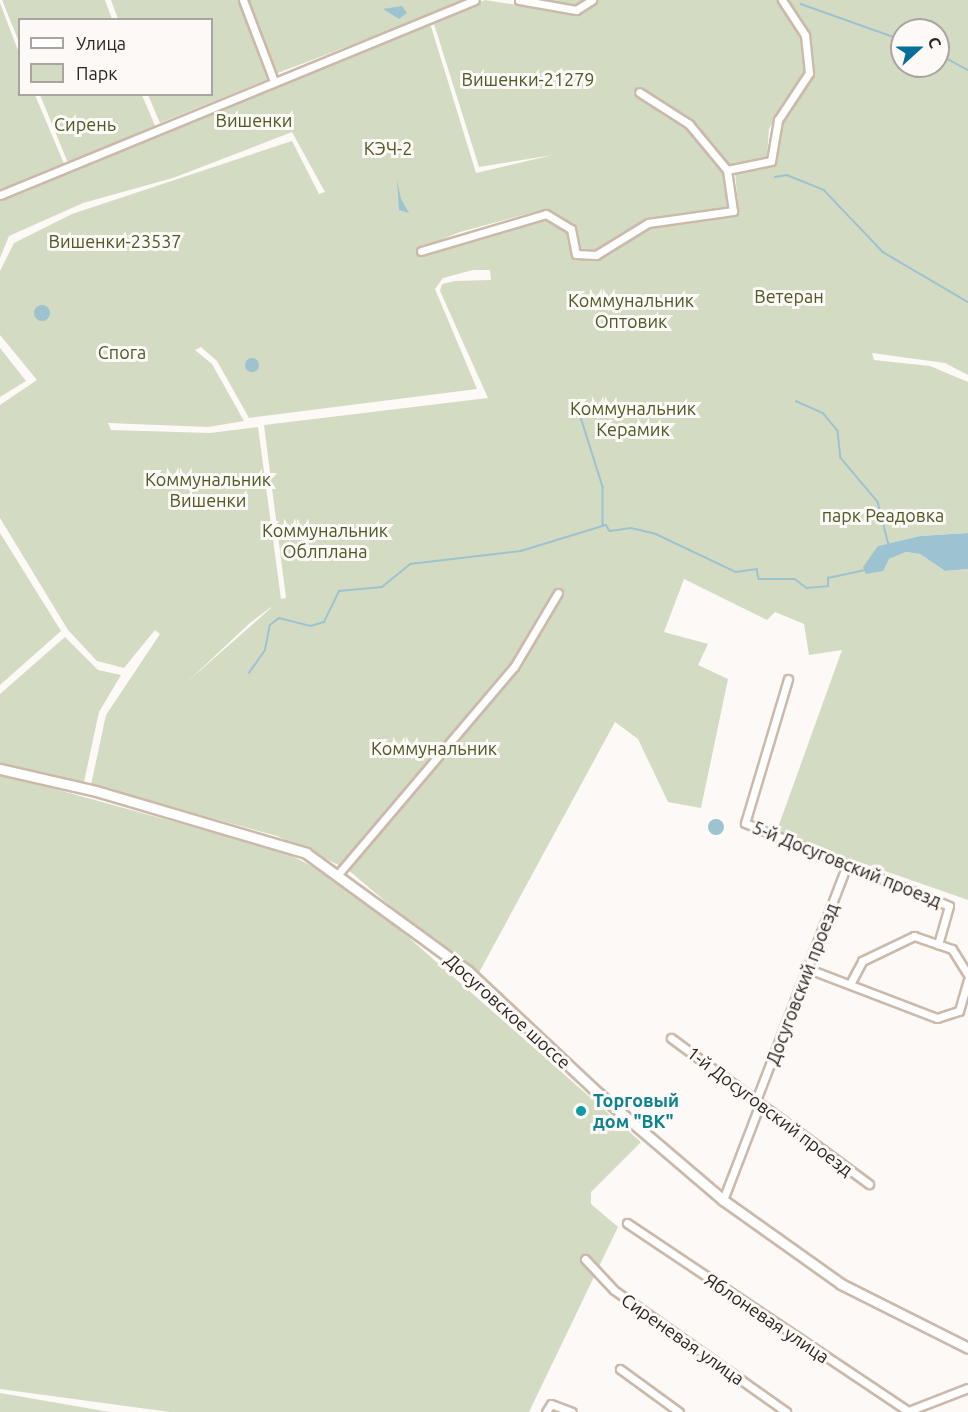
<!DOCTYPE html>
<html>
<head>
<meta charset="utf-8">
<style>
  body { margin:0 }
  #map { position:relative; width:968px; height:1412px; overflow:hidden; background:#fdf9f6; font-family:Ubuntu,sans-serif }
  div>[style] { position:absolute }
  .green>* { inset:0; background:#d4dbc3 }
  .water>* { inset:0; background:#9dc3d1 }
  .round { border-radius:50% }
  .stream>* { height:1.5px; margin:-0.75px; padding:0 0.75px; transform-origin:0.75px; border-radius:0.75px; background:#9dc3d1 }
  .roads { filter:drop-shadow(2px 0 #cbb9aa) drop-shadow(-2px 0 #cbb9aa) drop-shadow(0 2px #cbb9aa) drop-shadow(0 -2px #cbb9aa) }
  .minor>* { height:7px; margin:-3.5px; padding:0 3.5px; transform-origin:3.5px; border-radius:3.5px; background:#fff }
  .major>* { height:9px; margin:-4.5px; padding:0 4.5px; transform-origin:4.5px; border-radius:4.5px; background:#fff }
  .dots>* { width:16px; height:16px; translate:-50% -50%; box-sizing:border-box; border:3px solid #fdf9f6; border-radius:50% }
  span { translate:-50% -50%; white-space:nowrap; text-align:center; line-height:1.15; -webkit-text-stroke:6px #fdf9f6; paint-order:stroke }
  .park-label { font-size:18px; color:#4d5926 }
  .street-label { font-size:18px; color:#2c251f }
  .culture-label { font-size:18px; color:#0d838f; font-weight:700 }
  .left { translate:0 -50%; text-align:left }
  .legend { position:absolute; left:18px; top:18px; width:195px; height:78px; box-sizing:border-box; background:#fdf9f6; border:2px solid #a9a4a0; margin:0; padding:8px 10px; list-style:none; font-size:18px; color:#2c251f }
  .legend li { display:flex; align-items:center; gap:12px; height:30px }
  .legend b { width:30px; border:2px solid #a9a4a0 }
  .north { position:absolute; left:890px; top:18px; width:60px; height:60px; box-sizing:border-box; background:#fdf9f6; border:2px solid #a9a4a0; border-radius:50%; rotate:69deg; font-size:16px; font-weight:700; line-height:24px; text-align:center; color:#2c251f }
  .north::after { content:''; display:block; margin:auto; width:21px; height:27px; background:#046f9b; clip-path:polygon(50% 0,100% 100%,50% 72%,0 100%) }
</style>
</head>
<body>
<div id="map">
  <div class="green">
    <i style="clip-path:polygon(2px 0,105px 0,112px 19px,20px 20px,19px 42px)"></i>
    <i style="clip-path:polygon(111px 0,242px 0,271px 78px,160px 123px,148px 95px,212px 94px,212px 20px,118px 19px)"></i>
    <i style="clip-path:polygon(247px 0,470px 0,275px 74px)"></i>
    <i style="clip-path:polygon(evenodd,485px 0,575px 14px,595px 0,779px 0,801px 36px,805px 71px,769px 129px,767px 159px,728px 168px,683px 113px,638px 88px,633px 93px,683px 124px,725px 173px,730px 208px,648px 220px,595px 251px,582px 252px,576px 246px,576px 230px,545px 209px,460px 232px,416px 250px,418px 255px,545px 216px,569px 234px,575px 256px,596px 257px,650px 225px,739px 216px,735px 173px,774px 164px,776px 133px,811px 74px,808px 33px,786px 0,968px 0,968px 375px,945px 363px,872px 353px,874px 360px,930px 366px,968px 382px,968px 533px,920px 536px,879px 546px,889px 559px,906px 552px,920px 554px,945px 571px,968px 569px,968px 900px,776px 833px,842px 650px,809px 655px,804px 624px,775px 612px,767px 620px,684px 579px,664px 632px,708px 644px,698px 665px,728px 679px,701px 808px,668px 802px,638px 739px,615px 722px,476px 978px,347px 869px,277px 836px,91px 785px,106px 715px,160px 634px,155px 630px,124px 668px,97px 661px,68px 630px,0 518px,0 405px,37px 380px,0 335px,0 271px,14px 243px,72px 214px,292px 141px,319px 194px,325px 192px,292px 132px,173px 178px,83px 203px,9px 236px,0 258px,0 198px,430px 23px,476px 173px,553px 155px,479px 167px,433px 21px,485px 0,902px 30px,938px 30px,938px 66px,902px 66px,902px 30px,485px 0,473px 270px,490px 270px,491px 280px,455px 281px,442px 284px,440px 291px,488px 398px,264px 425px,286px 598px,281px 599px,258px 427px,210px 433px,111px 430px,108px 423px,208px 427px,244px 421px,212px 364px,195px 350px,201px 347px,217px 361px,249px 418px,477px 389px,435px 289px,443px 278px,473px 270px,485px 0,271px 607px,271px 608px,187px 682px,250px 623px,271px 607px)"></i>
    <i style="clip-path:polygon(530px 0,587px 0,577px 8px)"></i>
    <i style="clip-path:polygon(0 3px,19px 53px,20px 94px,35px 95px,65px 166px,0 193px)"></i>
    <i style="clip-path:polygon(40px 95px,142px 95px,156px 128px,68px 163px)"></i>
    <i style="clip-path:polygon(0 348px,26px 381px,0 397px)"></i>
    <i style="clip-path:polygon(0 533px,61px 631px,0 685px)"></i>
    <i style="clip-path:polygon(65px 637px,98px 670px,121px 675px,99px 712px,84px 782px,0 763px,0 694px)"></i>
    <i style="clip-path:polygon(0 774px,284px 852px,349px 885px,641px 1142px,591px 1192px,591px 1204px,618px 1227px,529px 1412px,170px 1412px,0 1389px)"></i>
    <i style="clip-path:polygon(0 1393px,110px 1412px,0 1412px)"></i>
  </div>
  <div class="water">
    <i style="clip-path:polygon(402px 6px,407px 13px,399px 19px,383px 9px)"></i>
    <i class="round" style="left:582px;top:72px;width:14px;height:14px"></i>
    <i style="clip-path:polygon(397px 180px,401px 199px,409px 213px,399px 210px)"></i>
    <i class="round" style="left:34px;top:305px;width:16px;height:16px"></i>
    <i class="round" style="left:245px;top:358px;width:14px;height:14px"></i>
    <i style="clip-path:polygon(968px 533px,968px 569px,945px 571px,920px 554px,906px 552px,889px 559px,883px 571px,866px 574px,863px 567px,878px 546px,920px 536px)"></i>
    <i class="round" style="left:708px;top:819px;width:16px;height:16px"></i>
  </div>
  <div class="stream">
    <i style="left:801px;top:4px;width:107px;rotate:19.6deg"></i>
    <i style="left:938px;top:54px;width:34px;rotate:28deg"></i>
    <i style="left:775px;top:177px;width:12px;rotate:-9deg"></i>
    <i style="left:787px;top:175px;width:40px;rotate:22deg"></i>
    <i style="left:824px;top:190px;width:86px;rotate:46.4deg"></i>
    <i style="left:883px;top:252px;width:99px;rotate:30.5deg"></i>
    <i style="left:796px;top:401px;width:30px;rotate:24deg"></i>
    <i style="left:823px;top:413px;width:23px;rotate:50deg"></i>
    <i style="left:838px;top:431px;width:27px;rotate:84deg"></i>
    <i style="left:841px;top:458px;width:57px;rotate:49.9deg"></i>
    <i style="left:878px;top:502px;width:44px;rotate:75.7deg"></i>
    <i style="left:580px;top:414px;width:77px;rotate:72.5deg"></i>
    <i style="left:603px;top:487px;width:38px;rotate:90deg"></i>
    <i style="left:249px;top:673px;width:28px;rotate:-55deg"></i>
    <i style="left:265px;top:650px;width:25px;rotate:-79deg"></i>
    <i style="left:270px;top:625px;width:11px;rotate:-38deg"></i>
    <i style="left:279px;top:618px;width:33px;rotate:14deg"></i>
    <i style="left:311px;top:626px;width:14px;rotate:-17deg"></i>
    <i style="left:324px;top:622px;width:34px;rotate:-64deg"></i>
    <i style="left:339px;top:591px;width:43px;rotate:-5.3deg"></i>
    <i style="left:382px;top:587px;width:36px;rotate:-39deg"></i>
    <i style="left:410px;top:564px;width:112px;rotate:-6.7deg"></i>
    <i style="left:521px;top:551px;width:89px;rotate:-17deg"></i>
    <i style="left:606px;top:525px;width:7px;rotate:56deg"></i>
    <i style="left:610px;top:531px;width:21px;rotate:-8deg"></i>
    <i style="left:631px;top:528px;width:26px;rotate:13deg"></i>
    <i style="left:656px;top:534px;width:89px;rotate:25.4deg"></i>
    <i style="left:736px;top:572px;width:21px;rotate:-8deg"></i>
    <i style="left:757px;top:569px;width:10px;rotate:79deg"></i>
    <i style="left:759px;top:579px;width:36px"></i>
    <i style="left:795px;top:579px;width:15px;rotate:37deg"></i>
    <i style="left:807px;top:588px;width:21px;rotate:-5deg"></i>
    <i style="left:828px;top:586px;width:8px;rotate:-90deg"></i>
    <i style="left:828px;top:578px;width:39px;rotate:-12deg"></i>
  </div>
  <div class="roads">
    <div class="minor">
      <i style="left:243px;top:0;width:87px;rotate:69.1deg"></i>
      <i style="left:519px;top:0;width:58px;rotate:10deg"></i>
      <i style="left:576px;top:10px;width:19px;rotate:-32deg"></i>
      <i style="left:727px;top:170px;width:45px;rotate:-11.6deg"></i>
      <i style="left:771px;top:161px;width:42px;rotate:-80.3deg"></i>
      <i style="left:778px;top:120px;width:56px;rotate:-56.6deg"></i>
      <i style="left:809px;top:73px;width:38px;rotate:-96deg"></i>
      <i style="left:805px;top:35px;width:42px;rotate:-123.3deg"></i>
      <i style="left:0;top:195px;width:513px;rotate:-22.32deg"></i>
      <i style="left:421px;top:251px;width:130px;rotate:-16.5deg"></i>
      <i style="left:546px;top:214px;width:29px;rotate:31deg"></i>
      <i style="left:571px;top:229px;width:25px;rotate:79deg"></i>
      <i style="left:576px;top:254px;width:20px;rotate:3deg"></i>
      <i style="left:596px;top:255px;width:61px;rotate:-31.6deg"></i>
      <i style="left:648px;top:223px;width:86px;rotate:-8deg"></i>
      <i style="left:733px;top:211px;width:41px;rotate:-98.3deg"></i>
      <i style="left:727px;top:170px;width:60px;rotate:-129.6deg"></i>
      <i style="left:689px;top:124px;width:59px;rotate:-147.4deg"></i>
      <i style="left:788px;top:679px;width:150px;rotate:106.6deg"></i>
      <i style="left:745px;top:823px;width:220px;rotate:22.1deg"></i>
      <i style="left:949px;top:906px;width:40px;rotate:106deg"></i>
      <i style="left:339px;top:873px;width:270px;rotate:-49.7deg"></i>
      <i style="left:514px;top:667px;width:86px;rotate:-59.3deg"></i>
      <i style="left:806px;top:968px;width:140px;rotate:20.9deg"></i>
      <i style="left:937px;top:1018px;width:23px;rotate:-18deg"></i>
      <i style="left:959px;top:1011px;width:32px;rotate:-74deg"></i>
      <i style="left:850px;top:984px;width:26px;rotate:-62deg"></i>
      <i style="left:862px;top:961px;width:58px;rotate:-25.7deg"></i>
      <i style="left:914px;top:936px;width:40px;rotate:18.9deg"></i>
      <i style="left:952px;top:949px;width:31px;rotate:58deg"></i>
      <i style="left:671px;top:1038px;width:246px;rotate:36.4deg"></i>
      <i style="left:755px;top:1103px;width:256px;rotate:-68.9deg"></i>
      <i style="left:723px;top:1200px;width:101px;rotate:-69deg"></i>
      <i style="left:627px;top:1223px;width:338px;rotate:33.8deg"></i>
      <i style="left:585px;top:1259px;width:42px;rotate:46.9deg"></i>
      <i style="left:614px;top:1290px;width:211px;rotate:35.3deg"></i>
      <i style="left:620px;top:1369px;width:73px;rotate:36.1deg"></i>
      <i style="left:546px;top:1412px;width:9px;rotate:-58deg"></i>
      <i style="left:551px;top:1404px;width:22px;rotate:21deg"></i>
      <i style="left:906px;top:1412px;width:66px;rotate:-21.2deg"></i>
    </div>
    <div class="major">
      <i style="left:0;top:769px;width:98px;rotate:12.9deg"></i>
      <i style="left:96px;top:791px;width:219px;rotate:16.4deg"></i>
      <i style="left:306px;top:853px;width:200px;rotate:36.1deg"></i>
      <i style="left:468px;top:971px;width:180px;rotate:43.2deg"></i>
      <i style="left:599px;top:1094px;width:163px;rotate:40.5deg"></i>
      <i style="left:723px;top:1200px;width:145px;rotate:35.4deg"></i>
      <i style="left:841px;top:1284px;width:142px;rotate:26.7deg"></i>
    </div>
  </div>
  <div class="dots">
    <i style="left:581px;top:1111px;background:#0f9aa8"></i>
  </div>
  <div class="park-label">
    <span style="left:528px;top:79px">Вишенки-21279</span>
    <span style="left:254px;top:120px">Вишенки</span>
    <span style="left:85px;top:124px">Сирень</span>
    <span style="left:388px;top:148px">КЭЧ-2</span>
    <span style="left:115px;top:241px">Вишенки-23537</span>
    <span style="left:789px;top:296px">Ветеран</span>
    <span style="left:631px;top:311px">Коммунальник<br>Оптовик</span>
    <span style="left:122px;top:352px">Спога</span>
    <span style="left:633px;top:419px">Коммунальник<br>Керамик</span>
    <span style="left:208px;top:490px">Коммунальник<br>Вишенки</span>
    <span style="left:883px;top:515px">парк Реадовка</span>
    <span style="left:325px;top:541px">Коммунальник<br>Облплана</span>
    <span style="left:434px;top:748px">Коммунальник</span>
  </div>
  <div class="street-label">
    <span style="left:847px;top:864px;rotate:22deg">5-й Досуговский проезд</span>
    <span style="left:802px;top:984px;rotate:-69deg">Досуговский проезд</span>
    <span style="left:508px;top:1011px;rotate:42deg">Досуговское шоссе</span>
    <span style="left:770px;top:1111px;rotate:37deg">1-й Досуговский проезд</span>
    <span style="left:767px;top:1318px;rotate:34deg">Яблоневая улица</span>
    <span style="left:683px;top:1339px;rotate:35deg">Сиреневая улица</span>
  </div>
  <div class="culture-label">
    <span class="left" style="left:593px;top:1111px">Торговый<br>дом "ВК"</span>
  </div>
  <ul class="legend">
  <li><b style="height:8px;background:#fff"></b>Улица</li>
  <li><b style="height:16px;background:#d4dbc3"></b>Парк</li>
  </ul>
  <div class="north">С</div>
</div>
</body>
</html>
